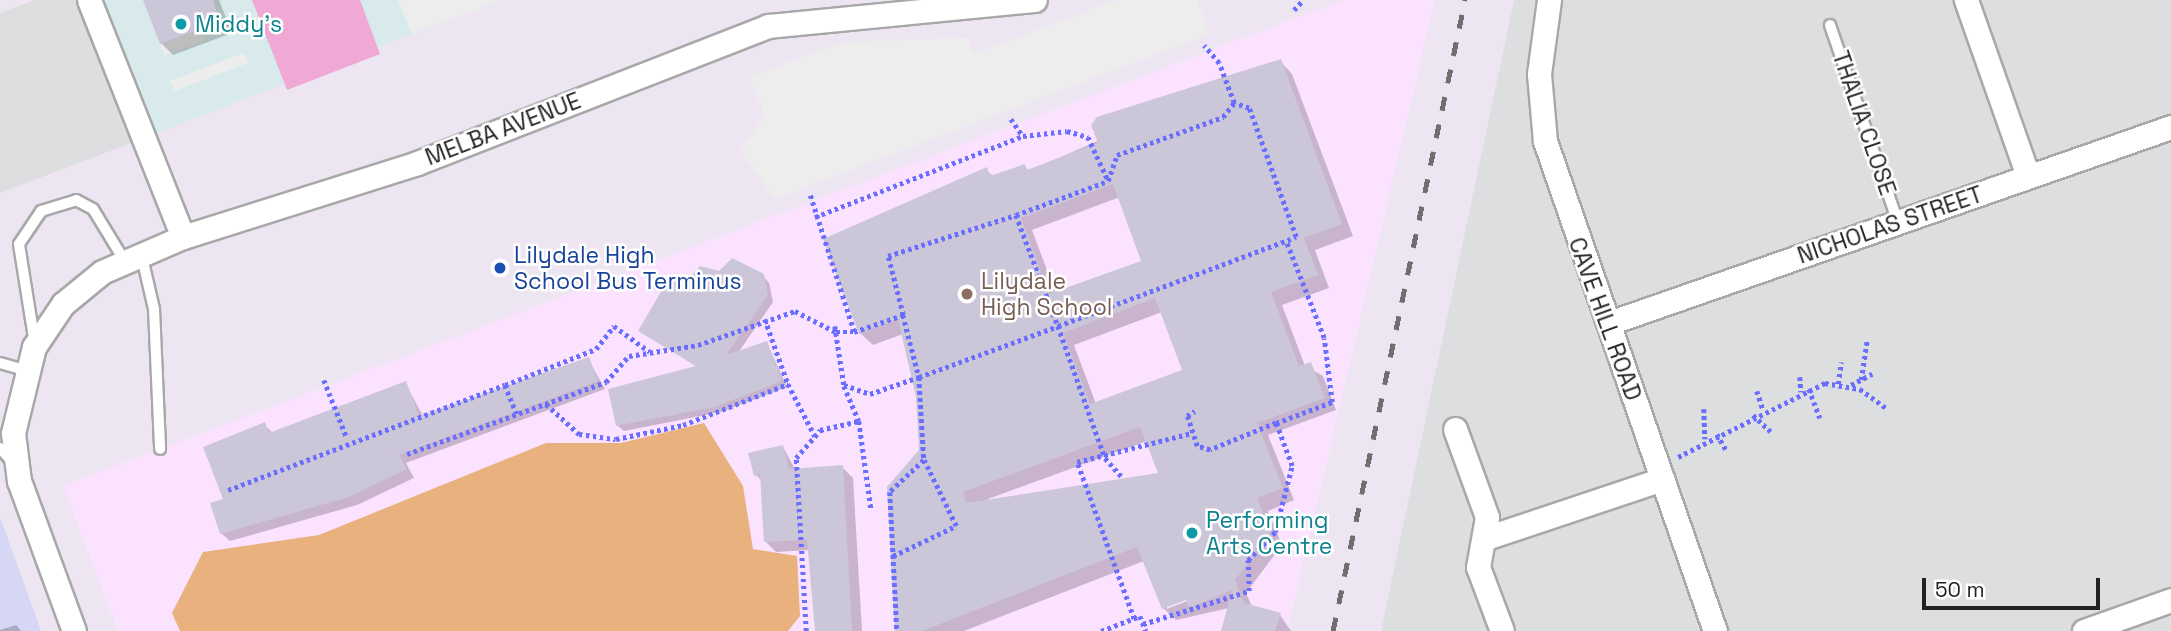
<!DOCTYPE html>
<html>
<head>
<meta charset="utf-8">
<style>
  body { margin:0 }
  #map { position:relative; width:2171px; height:631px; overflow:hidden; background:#ede6f2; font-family:"Space Grotesk",sans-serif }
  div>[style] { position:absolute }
  .residential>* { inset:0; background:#dddedf }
  .commercial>* { inset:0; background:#d5d7f4 }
  .industrial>* { inset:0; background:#d8eaec }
  .education>* { inset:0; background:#fbe2ff }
  .grass>* { inset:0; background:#f0a8d5 }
  .pitch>* { inset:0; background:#e8b17e }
  .parking>* { inset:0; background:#ededed }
  .shadow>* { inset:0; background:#0003 }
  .building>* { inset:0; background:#ccc6d9 }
  .path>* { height:4.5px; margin-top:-2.25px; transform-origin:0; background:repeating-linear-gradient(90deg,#6a6eff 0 3.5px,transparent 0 7px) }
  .roads { filter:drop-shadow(2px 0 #a8a8a8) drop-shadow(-2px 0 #a8a8a8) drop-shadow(0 2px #a8a8a8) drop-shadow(0 -2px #a8a8a8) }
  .service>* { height:10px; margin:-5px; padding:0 5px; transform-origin:5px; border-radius:5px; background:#fff }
  .minor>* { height:23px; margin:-11.5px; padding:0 11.5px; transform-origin:11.5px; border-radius:11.5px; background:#fff }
  .rail>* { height:5px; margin-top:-2.5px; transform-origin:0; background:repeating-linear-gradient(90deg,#6f6f6f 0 14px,transparent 0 28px) }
  .dots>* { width:19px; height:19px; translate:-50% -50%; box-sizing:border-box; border:4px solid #fff; border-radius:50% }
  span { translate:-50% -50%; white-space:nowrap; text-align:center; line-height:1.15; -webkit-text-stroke:5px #fff; paint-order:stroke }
  .culture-label { font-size:23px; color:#0d838f }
  .left { translate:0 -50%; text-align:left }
  .street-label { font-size:23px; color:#212121 }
  .transit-label { font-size:23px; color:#164399 }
  .education-label { font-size:23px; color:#785e54 }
  .scale { position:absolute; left:1922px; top:578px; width:178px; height:32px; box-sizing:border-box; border:4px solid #212121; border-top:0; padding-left:9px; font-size:21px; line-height:24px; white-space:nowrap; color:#212121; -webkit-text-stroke:5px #fff; paint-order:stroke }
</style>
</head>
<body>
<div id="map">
  <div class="residential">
    <i style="clip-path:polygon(35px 0,79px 0,134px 142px,0 193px,0 13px)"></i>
    <i style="clip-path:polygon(1514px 0,2171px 0,2171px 631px,1381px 631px)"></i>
  </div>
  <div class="commercial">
    <i style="clip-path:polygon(0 517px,41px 631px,0 631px)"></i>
  </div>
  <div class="industrial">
    <i style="clip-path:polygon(79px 0,501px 0,134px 142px)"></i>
  </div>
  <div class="education">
    <i style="clip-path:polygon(1343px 0,1435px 0,1287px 631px,118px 631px,63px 486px)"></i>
  </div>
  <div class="grass">
    <i style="clip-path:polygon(252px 0,360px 0,380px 54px,287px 90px)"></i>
  </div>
  <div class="pitch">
    <i style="clip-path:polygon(704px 423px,743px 486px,753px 549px,797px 556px,800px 616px,788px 631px,180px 631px,172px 613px,203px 552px,319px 535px,546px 443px,621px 443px)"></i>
  </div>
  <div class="parking">
    <i style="clip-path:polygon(398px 0,501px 0,412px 34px)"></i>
    <i style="clip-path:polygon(1116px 0,1197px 0,1209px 34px,775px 199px,740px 151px,765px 116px,750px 77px,843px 42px,968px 38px,973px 54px)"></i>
    <i style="clip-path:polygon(200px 28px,205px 41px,164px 56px,160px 44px)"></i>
    <i style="clip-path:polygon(244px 53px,248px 63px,175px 91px,170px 81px)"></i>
  </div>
  <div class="shadow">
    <i style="clip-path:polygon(145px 0,219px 0,232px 33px,173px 55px,161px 43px)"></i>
    <i style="clip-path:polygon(evenodd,1280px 61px,1292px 74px,1353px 236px,1315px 250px,1329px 288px,1282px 305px,1305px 366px,1323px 376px,1336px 410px,1268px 435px,1294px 500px,1268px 511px,1282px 545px,1246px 593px,1252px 607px,1280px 615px,1291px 631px,1222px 631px,1229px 608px,1176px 620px,1163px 608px,1144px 561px,964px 631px,897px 631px,920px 451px,918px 397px,903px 334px,873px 345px,860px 333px,986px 170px,994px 177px,1024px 166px,1029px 171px,1280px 61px,1120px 197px,1144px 262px,1056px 294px,1032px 230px,1120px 197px,1280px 61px,1162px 312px,1184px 371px,1096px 404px,1074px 345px,1162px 312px,1280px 61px,1147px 441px,1160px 475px,989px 501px,988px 499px,1147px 441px,1280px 61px,1193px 595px,1195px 598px,1167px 609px,1167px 605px,1193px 595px)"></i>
    <i style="clip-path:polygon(719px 273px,763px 276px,769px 283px,773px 302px,738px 353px,767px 343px,787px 387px,721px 412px,624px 431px,617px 425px,697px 367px,641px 330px,688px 283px)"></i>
    <i style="clip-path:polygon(588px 359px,605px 389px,406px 463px,414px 478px,357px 505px,230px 541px,221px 533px,225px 500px,264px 425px,273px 433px,405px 383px,423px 416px)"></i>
    <i style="clip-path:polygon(783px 447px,796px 471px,842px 467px,853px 478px,862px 631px,817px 631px,810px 550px,776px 552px,765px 541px,762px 481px,756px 475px)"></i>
    <i style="clip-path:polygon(16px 625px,21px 631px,0 631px,0 630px)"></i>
  </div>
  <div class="building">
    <i style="clip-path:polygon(143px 0,213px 0,220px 21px,160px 44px)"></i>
    <i style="clip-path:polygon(evenodd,1281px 59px,1342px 224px,1304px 238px,1318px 275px,1271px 292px,1299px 366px,1311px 362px,1325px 398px,1257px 423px,1283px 488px,1257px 498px,1271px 532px,1235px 580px,1244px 603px,1281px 613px,1275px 631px,1221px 631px,1232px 590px,1189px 608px,1186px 600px,1162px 609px,1137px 547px,922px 631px,895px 631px,887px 487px,919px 450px,916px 397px,898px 319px,859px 334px,823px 239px,987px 167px,990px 176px,1025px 164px,1027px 170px,1098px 143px,1091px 125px,1097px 117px,1281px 59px,1113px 184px,1141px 261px,1049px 294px,1021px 218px,1113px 184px,1281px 59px,1155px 298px,1182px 370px,1090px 404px,1063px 333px,1155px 298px,1281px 59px,1140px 427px,1158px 473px,966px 503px,963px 492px,1140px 427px)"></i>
    <i style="clip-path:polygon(732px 258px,764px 274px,768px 295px,726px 355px,767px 341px,782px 381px,714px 407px,616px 426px,608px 389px,696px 366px,638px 331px,666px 283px,673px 276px,687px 281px,700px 266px,719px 271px)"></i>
    <i style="clip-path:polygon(589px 357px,598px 381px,399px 455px,407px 469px,349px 497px,220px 534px,210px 503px,223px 499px,203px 447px,265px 422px,269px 433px,406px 381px,419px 416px)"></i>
    <i style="clip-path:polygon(783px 445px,789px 469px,843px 465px,852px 631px,815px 631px,807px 540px,764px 542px,760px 474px,754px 476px,748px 453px)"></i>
  </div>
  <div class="path">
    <i style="left:1294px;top:10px;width:13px;rotate:-48deg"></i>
    <i style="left:1011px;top:119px;width:21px;rotate:55deg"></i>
    <i style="left:1023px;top:136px;width:44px;rotate:-6.5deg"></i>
    <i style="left:1067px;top:131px;width:22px;rotate:16deg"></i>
    <i style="left:1088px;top:137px;width:47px;rotate:65.1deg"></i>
    <i style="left:1016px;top:215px;width:98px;rotate:-20.3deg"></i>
    <i style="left:1108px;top:181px;width:28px;rotate:-71deg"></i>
    <i style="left:1117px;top:155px;width:113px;rotate:-19.7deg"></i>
    <i style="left:1223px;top:117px;width:18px;rotate:-52deg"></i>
    <i style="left:1234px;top:103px;width:43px;rotate:-110.6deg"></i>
    <i style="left:1219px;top:63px;width:23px;rotate:-131deg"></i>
    <i style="left:815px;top:217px;width:223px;rotate:-21.3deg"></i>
    <i style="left:903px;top:315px;width:61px;rotate:-104.3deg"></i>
    <i style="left:888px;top:256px;width:134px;rotate:-17.8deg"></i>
    <i style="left:1016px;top:215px;width:119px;rotate:69.3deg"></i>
    <i style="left:1058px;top:326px;width:254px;rotate:-20.5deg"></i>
    <i style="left:1296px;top:237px;width:137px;rotate:-110deg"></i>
    <i style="left:1249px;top:108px;width:16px;rotate:-162deg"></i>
    <i style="left:765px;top:319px;width:69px;rotate:70.5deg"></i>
    <i style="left:835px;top:326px;width:60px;rotate:81.3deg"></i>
    <i style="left:844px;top:385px;width:28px;rotate:19deg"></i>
    <i style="left:870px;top:394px;width:52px;rotate:-19.1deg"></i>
    <i style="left:919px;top:377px;width:83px;rotate:86.6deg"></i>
    <i style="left:924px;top:460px;width:47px;rotate:136.7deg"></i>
    <i style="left:890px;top:492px;width:139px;rotate:87.1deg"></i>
    <i style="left:854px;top:332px;width:52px;rotate:-19.1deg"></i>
    <i style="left:903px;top:315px;width:64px;rotate:75.5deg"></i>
    <i style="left:919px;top:377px;width:148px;rotate:-20.1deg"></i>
    <i style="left:1058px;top:326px;width:140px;rotate:70.4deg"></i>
    <i style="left:1105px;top:458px;width:27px;rotate:48deg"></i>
    <i style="left:1800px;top:377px;width:15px;rotate:86deg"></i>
    <i style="left:324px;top:380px;width:62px;rotate:68.4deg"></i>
    <i style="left:1861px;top:380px;width:40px;rotate:-81.5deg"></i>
    <i style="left:1838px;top:384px;width:22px;rotate:-82deg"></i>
    <i style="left:505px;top:385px;width:98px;rotate:-21.6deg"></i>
    <i style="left:596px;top:349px;width:29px;rotate:-52deg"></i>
    <i style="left:614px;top:326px;width:44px;rotate:35.8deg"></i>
    <i style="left:1851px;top:385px;width:24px;rotate:-28deg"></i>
    <i style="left:844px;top:386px;width:38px;rotate:67deg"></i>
    <i style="left:1809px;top:389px;width:31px;rotate:69deg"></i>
    <i style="left:1757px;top:391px;width:19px;rotate:72deg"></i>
    <i style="left:546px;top:404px;width:45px;rotate:42.3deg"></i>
    <i style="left:579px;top:434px;width:37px;rotate:8deg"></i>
    <i style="left:616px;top:439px;width:68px;rotate:-11.8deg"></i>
    <i style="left:683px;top:425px;width:113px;rotate:-21.3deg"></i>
    <i style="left:788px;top:384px;width:59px;rotate:62.6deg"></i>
    <i style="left:1704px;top:409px;width:30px;rotate:88deg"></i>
    <i style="left:1753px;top:415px;width:26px;rotate:43deg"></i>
    <i style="left:1276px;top:423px;width:60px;rotate:-20.6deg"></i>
    <i style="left:1332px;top:402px;width:64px;rotate:-97.1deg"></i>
    <i style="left:1324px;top:338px;width:104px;rotate:-111.4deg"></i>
    <i style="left:1717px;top:434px;width:20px;rotate:60deg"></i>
    <i style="left:407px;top:454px;width:212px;rotate:-19.9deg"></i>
    <i style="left:606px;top:382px;width:35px;rotate:-49deg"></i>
    <i style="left:629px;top:356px;width:70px;rotate:-9.1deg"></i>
    <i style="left:698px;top:345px;width:103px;rotate:-19.3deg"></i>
    <i style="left:795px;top:311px;width:46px;rotate:27.1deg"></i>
    <i style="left:836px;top:332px;width:18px"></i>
    <i style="left:854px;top:332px;width:144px;rotate:-107.8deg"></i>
    <i style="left:1678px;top:457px;width:165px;rotate:-26.7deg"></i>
    <i style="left:1825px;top:383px;width:36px;rotate:10deg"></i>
    <i style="left:1860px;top:389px;width:32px;rotate:36deg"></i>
    <i style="left:228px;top:490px;width:296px;rotate:-20.8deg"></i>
    <i style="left:505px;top:385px;width:31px;rotate:68deg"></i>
    <i style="left:893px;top:556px;width:70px;rotate:-25.5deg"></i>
    <i style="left:956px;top:526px;width:73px;rotate:-115.9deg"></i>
    <i style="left:1134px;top:619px;width:167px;rotate:-110deg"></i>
    <i style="left:1077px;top:462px;width:119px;rotate:-14.2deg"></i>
    <i style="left:1143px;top:624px;width:111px;rotate:-17.3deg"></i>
    <i style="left:1249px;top:591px;width:31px;rotate:-92deg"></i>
    <i style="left:1248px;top:560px;width:39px;rotate:-46deg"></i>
    <i style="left:1275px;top:532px;width:68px;rotate:-75.6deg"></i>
    <i style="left:1292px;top:466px;width:46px;rotate:-110.4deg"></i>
    <i style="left:1276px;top:423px;width:71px;rotate:157.8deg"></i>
    <i style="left:1210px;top:450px;width:14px;rotate:-163deg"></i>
    <i style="left:1197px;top:446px;width:32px;rotate:-108deg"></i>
    <i style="left:1187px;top:416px;width:9px;rotate:-32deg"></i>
    <i style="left:806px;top:631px;width:173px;rotate:-93.3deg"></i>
    <i style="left:796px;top:458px;width:37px;rotate:-49deg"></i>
    <i style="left:820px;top:430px;width:40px;rotate:-13deg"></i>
    <i style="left:859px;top:421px;width:89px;rotate:82.2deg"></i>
    <i style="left:1101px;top:631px;width:42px;rotate:-21deg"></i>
    <i style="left:1140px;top:616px;width:16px;rotate:68deg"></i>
  </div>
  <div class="roads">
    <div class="service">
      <i style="left:1830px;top:25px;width:208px;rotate:71deg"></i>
      <i style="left:141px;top:253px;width:57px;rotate:76.9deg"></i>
      <i style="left:154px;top:309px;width:140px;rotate:87.5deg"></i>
      <i style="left:34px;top:338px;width:95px;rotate:-99.1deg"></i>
      <i style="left:19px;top:244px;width:40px;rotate:-56deg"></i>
      <i style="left:41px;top:211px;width:37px;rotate:-17deg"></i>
      <i style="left:76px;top:200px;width:19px;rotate:28deg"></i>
      <i style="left:93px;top:209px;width:60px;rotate:58.7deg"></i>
      <i style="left:0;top:363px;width:25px;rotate:16deg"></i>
      <i style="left:0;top:448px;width:18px;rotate:49deg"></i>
    </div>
    <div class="minor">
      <i style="left:89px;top:0;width:255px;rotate:68.4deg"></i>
      <i style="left:1549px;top:0;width:75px;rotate:97.7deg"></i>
      <i style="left:1539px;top:74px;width:67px;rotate:84.9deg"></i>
      <i style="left:1545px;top:141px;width:519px;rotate:70.87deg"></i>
      <i style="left:1966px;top:0;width:187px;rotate:70.6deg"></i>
      <i style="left:1609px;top:323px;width:595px;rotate:-19.23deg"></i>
      <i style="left:1455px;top:429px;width:94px;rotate:70deg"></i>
      <i style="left:1487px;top:517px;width:51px;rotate:100.2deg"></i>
      <i style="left:1478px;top:567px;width:68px;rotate:69.4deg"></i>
      <i style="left:1486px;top:538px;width:186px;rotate:-18.5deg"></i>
      <i style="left:74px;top:631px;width:160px;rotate:-110.1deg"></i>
      <i style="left:19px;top:481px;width:48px;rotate:-97.1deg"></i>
      <i style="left:13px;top:433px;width:89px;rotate:-76.3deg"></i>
      <i style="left:34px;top:347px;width:52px;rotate:-56deg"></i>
      <i style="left:63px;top:304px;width:50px;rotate:-39.4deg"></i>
      <i style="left:102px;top:272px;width:88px;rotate:-23.4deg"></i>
      <i style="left:183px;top:237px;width:245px;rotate:-17.5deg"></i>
      <i style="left:417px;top:163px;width:377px;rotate:-21.3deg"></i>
      <i style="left:768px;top:26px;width:268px;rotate:-5.6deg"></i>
      <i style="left:2084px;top:631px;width:92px;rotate:-19.6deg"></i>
    </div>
  </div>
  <div class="rail">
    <i style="left:1333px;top:631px;width:645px;rotate:-78.18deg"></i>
  </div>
  <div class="dots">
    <i style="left:181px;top:24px;background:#0f9aa8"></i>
    <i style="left:500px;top:268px;background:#1a4fb4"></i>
    <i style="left:967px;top:294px;background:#8d6e63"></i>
    <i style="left:1192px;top:533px;background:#0f9aa8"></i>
  </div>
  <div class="culture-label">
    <span class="left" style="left:195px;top:24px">Middy's</span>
    <span class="left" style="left:1206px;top:533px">Performing<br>Arts Centre</span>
  </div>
  <div class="street-label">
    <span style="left:1864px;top:123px;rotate:71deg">THALIA CLOSE</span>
    <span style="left:503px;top:129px;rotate:-21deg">MELBA AVENUE</span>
    <span style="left:1890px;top:225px;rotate:-19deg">NICHOLAS STREET</span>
    <span style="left:1605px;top:319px;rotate:70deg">CAVE HILL ROAD</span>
  </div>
  <div class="transit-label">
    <span class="left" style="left:514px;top:268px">Lilydale High<br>School Bus Terminus</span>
  </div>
  <div class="education-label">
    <span class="left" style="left:981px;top:294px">Lilydale<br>High School</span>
  </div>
  <div class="scale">50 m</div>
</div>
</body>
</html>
